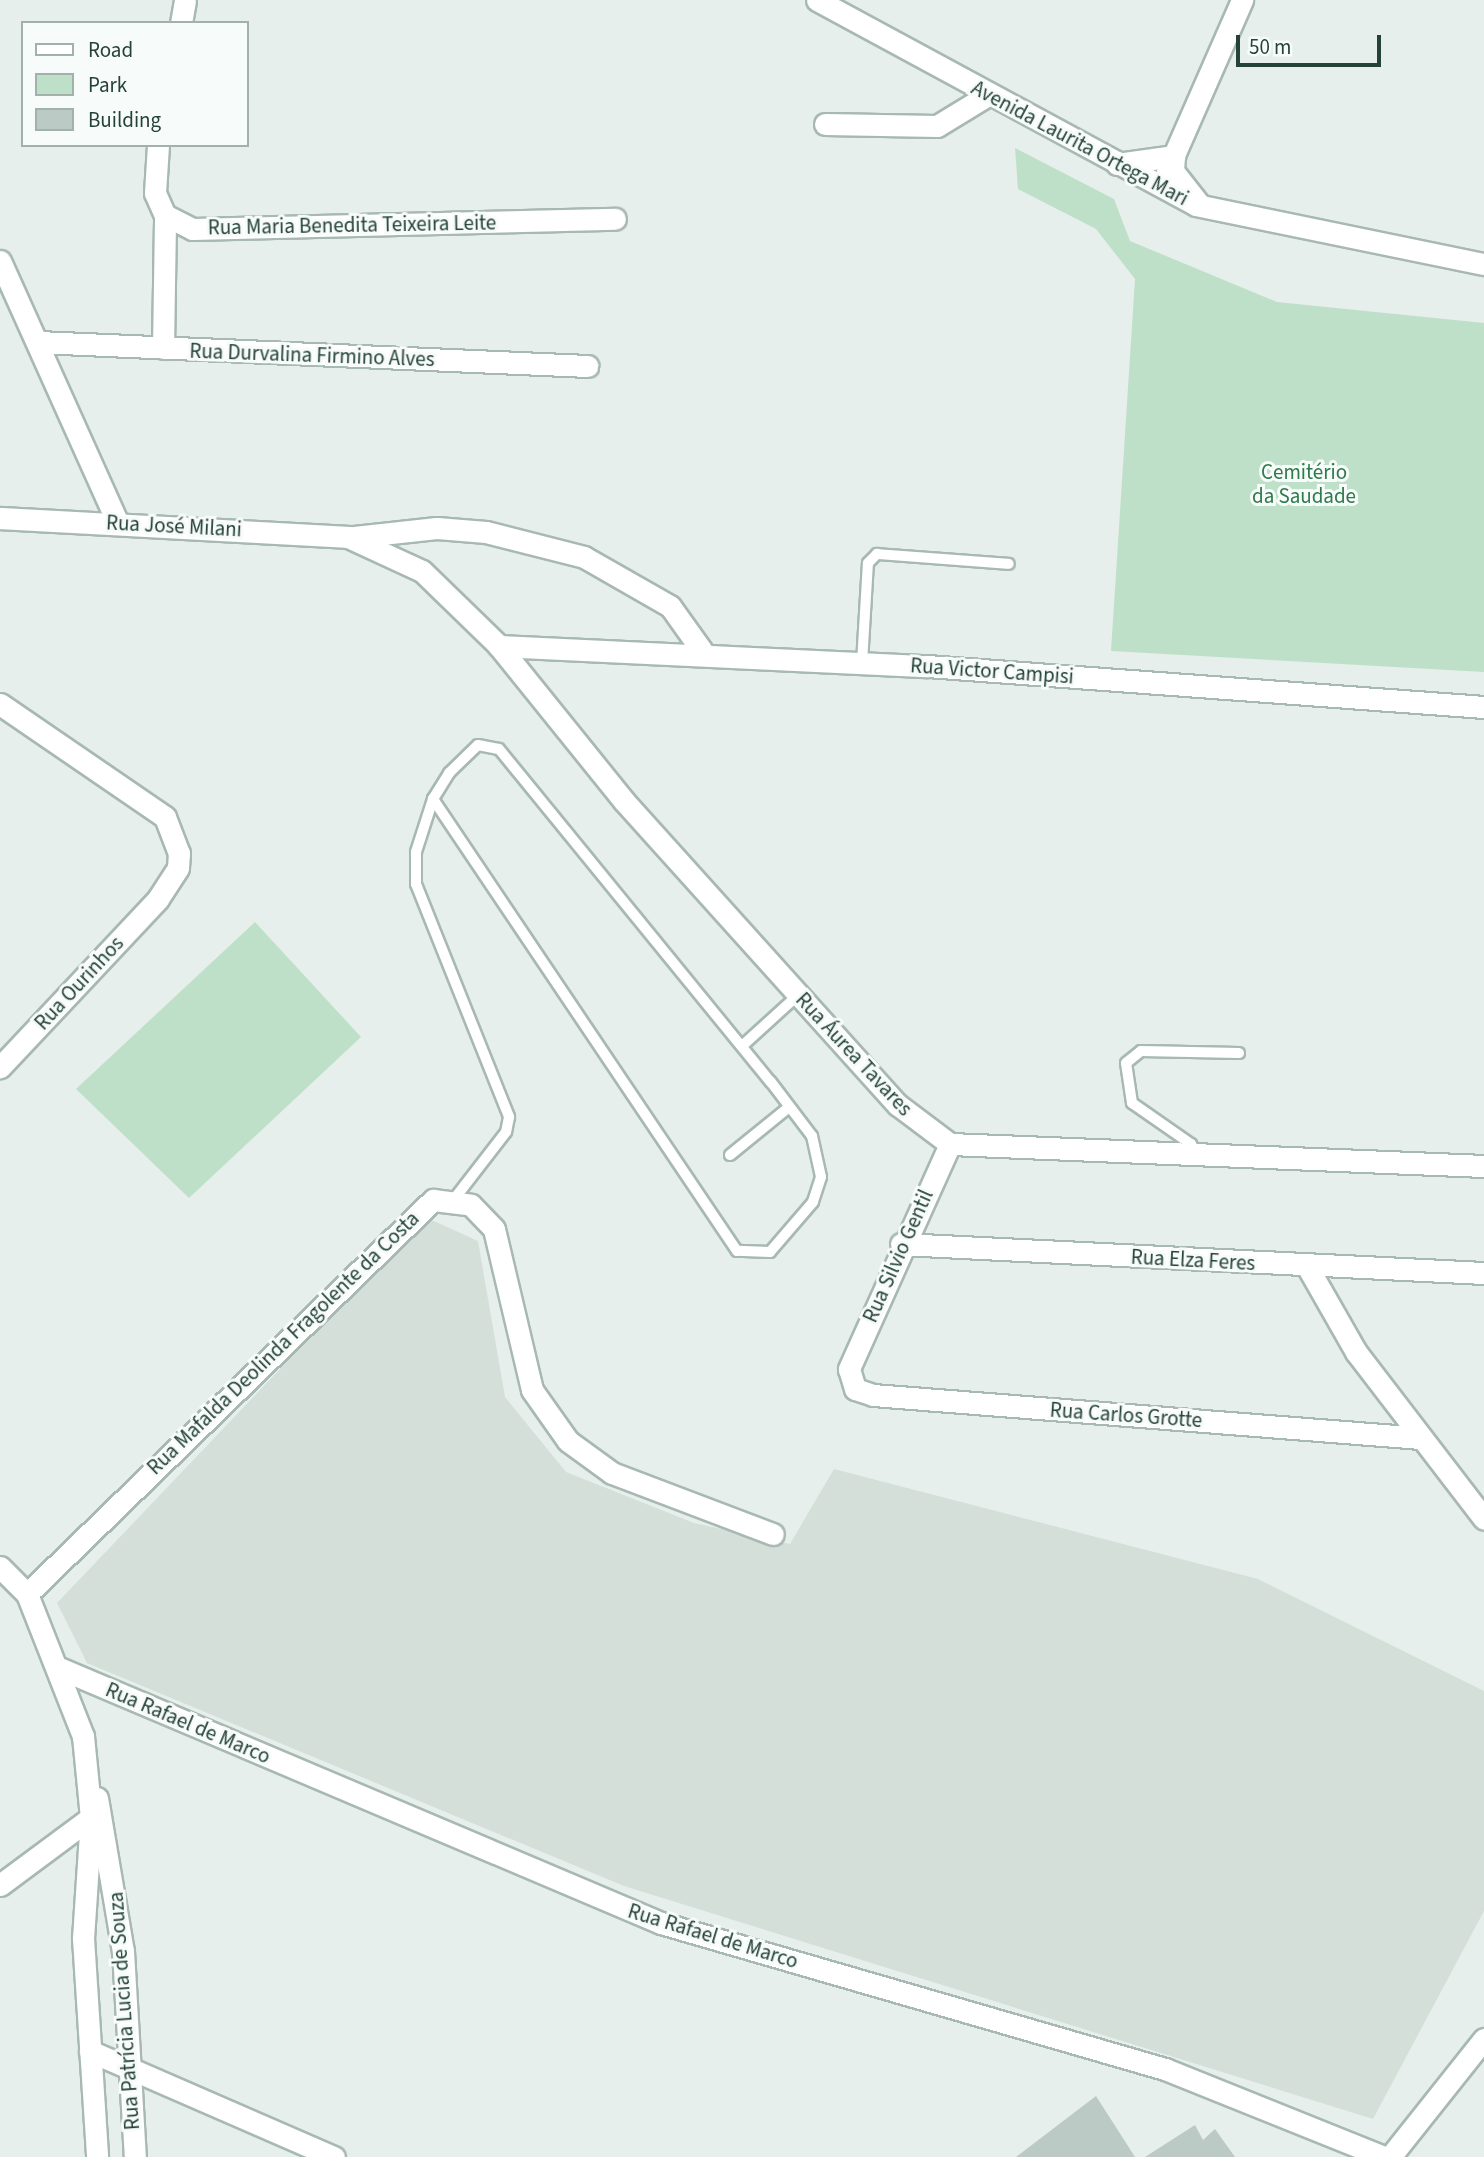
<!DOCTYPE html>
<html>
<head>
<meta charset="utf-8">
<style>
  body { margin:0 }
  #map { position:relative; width:1484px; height:2157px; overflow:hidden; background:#e6efeb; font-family:"Source Sans 3",sans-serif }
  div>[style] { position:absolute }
  .built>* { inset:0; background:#d4dfda }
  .green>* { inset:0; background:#bfe0c8 }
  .building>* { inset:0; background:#bbcac4 }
  .roads { filter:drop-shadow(2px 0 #a8b8b2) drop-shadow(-2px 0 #a8b8b2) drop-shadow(0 2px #a8b8b2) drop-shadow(0 -2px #a8b8b2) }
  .service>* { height:10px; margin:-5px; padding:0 5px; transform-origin:5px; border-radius:5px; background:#fff }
  .minor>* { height:21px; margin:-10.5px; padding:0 10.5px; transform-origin:10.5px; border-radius:10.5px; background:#fff }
  .tertiary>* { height:21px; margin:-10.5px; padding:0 10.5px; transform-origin:10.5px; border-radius:10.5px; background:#fff }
  .secondary>* { height:21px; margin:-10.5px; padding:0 10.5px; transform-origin:10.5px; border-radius:10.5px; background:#fff }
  span { translate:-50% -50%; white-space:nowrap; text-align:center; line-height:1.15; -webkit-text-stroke:6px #f7fbf9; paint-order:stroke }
  .street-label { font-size:21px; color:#24423a }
  .park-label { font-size:21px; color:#2d7a4b }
  .legend { position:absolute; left:21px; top:21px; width:228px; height:126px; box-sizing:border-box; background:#f7fbf9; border:2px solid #a3b1ad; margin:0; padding:9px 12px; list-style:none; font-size:21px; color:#24423a }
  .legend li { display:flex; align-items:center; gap:14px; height:35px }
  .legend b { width:35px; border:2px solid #a3b1ad }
  .scale { position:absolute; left:1236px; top:35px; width:145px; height:32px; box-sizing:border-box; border:4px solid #24423a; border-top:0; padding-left:9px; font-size:21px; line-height:24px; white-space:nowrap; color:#24423a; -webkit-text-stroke:5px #f7fbf9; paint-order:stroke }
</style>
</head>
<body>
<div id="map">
  <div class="built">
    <i style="clip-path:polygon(425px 1217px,478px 1241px,505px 1397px,566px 1472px,694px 1523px,790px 1544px,834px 1469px,1258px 1579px,1484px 1691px,1484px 1911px,1373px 2119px,624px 1886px,87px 1663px,57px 1603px)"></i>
  </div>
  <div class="green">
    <i style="clip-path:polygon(1015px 148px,1114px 199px,1130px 241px,1277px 302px,1484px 323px,1484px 672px,1111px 651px,1135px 279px,1096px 229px,1018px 189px)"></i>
    <i style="clip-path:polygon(255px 922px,361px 1037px,189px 1198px,76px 1089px)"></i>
  </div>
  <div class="building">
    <i style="clip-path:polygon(1096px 2096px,1135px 2157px,1016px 2157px)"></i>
    <i style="clip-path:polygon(1195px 2125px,1203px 2140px,1215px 2129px,1235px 2157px,1145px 2157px)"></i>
  </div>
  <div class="roads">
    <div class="service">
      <i style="left:862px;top:663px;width:100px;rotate:-86.6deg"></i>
      <i style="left:868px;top:563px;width:13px;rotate:-45deg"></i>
      <i style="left:877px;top:554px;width:132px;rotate:4.3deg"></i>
      <i style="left:433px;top:799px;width:31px;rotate:-58deg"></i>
      <i style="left:449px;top:773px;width:40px;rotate:-44deg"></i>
      <i style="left:478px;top:745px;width:21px;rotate:11deg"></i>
      <i style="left:499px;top:749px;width:430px;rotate:50.8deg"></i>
      <i style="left:771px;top:1082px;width:68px;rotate:52.8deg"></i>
      <i style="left:812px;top:1136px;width:42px;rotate:77.6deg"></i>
      <i style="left:821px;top:1177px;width:26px;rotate:108deg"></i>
      <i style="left:813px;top:1202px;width:66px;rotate:130.7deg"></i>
      <i style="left:770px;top:1252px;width:33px;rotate:-178deg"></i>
      <i style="left:737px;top:1251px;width:545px;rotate:-123.92deg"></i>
      <i style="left:433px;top:799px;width:56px;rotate:107.8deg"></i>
      <i style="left:416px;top:852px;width:32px;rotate:90deg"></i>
      <i style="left:416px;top:884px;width:251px;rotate:68.2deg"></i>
      <i style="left:509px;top:1117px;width:15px;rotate:101deg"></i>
      <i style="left:506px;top:1132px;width:83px;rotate:127.7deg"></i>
      <i style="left:742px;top:1046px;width:76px;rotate:-42.3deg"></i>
      <i style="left:730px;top:1155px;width:76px;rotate:-39.1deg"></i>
      <i style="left:1196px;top:1155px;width:12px;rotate:-114deg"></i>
      <i style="left:1191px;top:1144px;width:72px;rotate:-145.2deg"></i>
      <i style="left:1132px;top:1103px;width:40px;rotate:-98.5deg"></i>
      <i style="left:1126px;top:1063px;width:19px;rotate:-39deg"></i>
      <i style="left:1141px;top:1051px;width:98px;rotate:1.2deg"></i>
    </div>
    <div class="minor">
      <i style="left:181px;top:23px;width:23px;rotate:-80deg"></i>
      <i style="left:825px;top:124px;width:112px;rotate:1deg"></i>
      <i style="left:937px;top:126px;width:60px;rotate:-31.3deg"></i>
      <i style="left:158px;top:145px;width:48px;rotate:93.6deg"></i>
      <i style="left:155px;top:193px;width:24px;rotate:66deg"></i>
      <i style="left:165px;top:215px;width:31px;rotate:27deg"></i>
      <i style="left:193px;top:229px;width:422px;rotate:-1.4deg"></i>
      <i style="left:1167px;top:171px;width:187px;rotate:-66.3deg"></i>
      <i style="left:0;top:261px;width:287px;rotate:65.8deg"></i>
      <i style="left:38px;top:342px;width:550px;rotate:2.5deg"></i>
      <i style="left:163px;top:348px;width:133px;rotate:-89.1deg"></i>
      <i style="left:0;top:704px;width:200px;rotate:34.4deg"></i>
      <i style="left:165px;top:817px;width:39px;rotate:69deg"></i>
      <i style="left:179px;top:853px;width:15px;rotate:94deg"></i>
      <i style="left:178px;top:868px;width:37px;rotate:123deg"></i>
      <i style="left:158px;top:899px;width:231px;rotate:133.2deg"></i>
      <i style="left:950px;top:1144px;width:247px;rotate:114.2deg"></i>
      <i style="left:849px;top:1369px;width:21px;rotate:73deg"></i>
      <i style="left:855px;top:1389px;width:19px;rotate:18deg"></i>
      <i style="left:873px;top:1395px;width:549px;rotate:4.49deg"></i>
      <i style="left:901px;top:1244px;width:584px;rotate:2.85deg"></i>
      <i style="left:1307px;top:1266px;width:99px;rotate:60.3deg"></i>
      <i style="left:1356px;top:1352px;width:210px;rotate:52.5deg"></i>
      <i style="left:0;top:1567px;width:38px;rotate:45deg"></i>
      <i style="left:27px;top:1594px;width:153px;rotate:68.5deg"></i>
      <i style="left:83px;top:1736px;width:82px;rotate:84.4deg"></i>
      <i style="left:91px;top:1818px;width:120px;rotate:93.8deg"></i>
      <i style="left:83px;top:1938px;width:219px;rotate:86.3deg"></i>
      <i style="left:27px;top:1594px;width:566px;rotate:-44.14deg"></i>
      <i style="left:433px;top:1200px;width:38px;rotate:7deg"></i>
      <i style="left:471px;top:1205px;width:33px;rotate:46deg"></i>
      <i style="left:494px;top:1229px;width:165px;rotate:76.7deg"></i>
      <i style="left:532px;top:1390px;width:62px;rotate:54.8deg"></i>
      <i style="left:568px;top:1441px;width:54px;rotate:36deg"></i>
      <i style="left:612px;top:1473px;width:172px;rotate:20.8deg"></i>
      <i style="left:59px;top:1668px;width:654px;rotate:22.96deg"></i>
      <i style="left:661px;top:1923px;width:525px;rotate:16.16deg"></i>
      <i style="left:1165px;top:2069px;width:236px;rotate:21.9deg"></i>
      <i style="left:97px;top:1798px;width:155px;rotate:80.4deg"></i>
      <i style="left:123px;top:1951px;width:206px;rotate:86.7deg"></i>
      <i style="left:0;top:1885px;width:121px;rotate:-36.6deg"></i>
      <i style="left:90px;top:2051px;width:266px;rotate:23.5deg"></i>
    </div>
    <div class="tertiary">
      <i style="left:0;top:518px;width:349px;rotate:3.1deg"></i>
      <i style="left:348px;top:537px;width:81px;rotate:24.7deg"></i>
      <i style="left:422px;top:571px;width:107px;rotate:44.2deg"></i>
      <i style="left:499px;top:646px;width:199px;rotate:51.1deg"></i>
      <i style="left:624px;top:801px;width:409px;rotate:48deg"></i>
      <i style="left:898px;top:1105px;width:65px;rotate:36.9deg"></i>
      <i style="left:950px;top:1144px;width:534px;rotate:2.36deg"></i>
      <i style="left:354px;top:537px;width:83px;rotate:-6.2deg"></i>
      <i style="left:437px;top:528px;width:49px;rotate:4.7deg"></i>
      <i style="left:486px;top:532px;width:101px;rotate:14.3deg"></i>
      <i style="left:584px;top:557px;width:99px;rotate:29.7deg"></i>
      <i style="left:670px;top:606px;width:60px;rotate:54.5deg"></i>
      <i style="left:499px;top:646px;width:428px;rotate:2.7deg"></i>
      <i style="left:927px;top:666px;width:559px;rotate:4.21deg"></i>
    </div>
    <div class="secondary">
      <i style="left:817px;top:0;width:431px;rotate:28.4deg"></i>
      <i style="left:1196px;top:205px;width:294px;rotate:11.6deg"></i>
      <i style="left:1117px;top:164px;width:58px;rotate:-8deg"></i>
      <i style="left:1174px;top:156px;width:15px;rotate:94deg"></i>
      <i style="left:1173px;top:171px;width:42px;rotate:51.8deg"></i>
      <i style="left:1390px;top:2157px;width:151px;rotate:-51.5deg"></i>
    </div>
  </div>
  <div class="street-label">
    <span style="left:1080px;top:143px;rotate:28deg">Avenida Laurita Ortega Mari</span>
    <span style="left:352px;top:225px;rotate:-1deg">Rua Maria Benedita Teixeira Leite</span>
    <span style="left:312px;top:355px;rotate:2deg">Rua Durvalina Firmino Alves</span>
    <span style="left:174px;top:526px;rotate:3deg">Rua José Milani</span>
    <span style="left:992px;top:671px;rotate:4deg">Rua Victor Campisi</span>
    <span style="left:79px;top:983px;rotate:-47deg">Rua Ourinhos</span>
    <span style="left:854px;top:1054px;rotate:47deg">Rua Áurea Tavares</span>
    <span style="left:898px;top:1256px;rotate:-66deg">Rua Silvio Gentil</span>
    <span style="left:1193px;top:1260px;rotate:3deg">Rua Elza Feres</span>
    <span style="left:283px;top:1343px;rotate:-44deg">Rua Mafalda Deolinda Fragolente da Costa</span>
    <span style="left:1126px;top:1415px;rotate:4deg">Rua Carlos Grotte</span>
    <span style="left:188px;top:1723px;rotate:23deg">Rua Rafael de Marco</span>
    <span style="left:713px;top:1936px;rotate:17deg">Rua Rafael de Marco</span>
    <span style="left:124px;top:2011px;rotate:-94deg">Rua Patrícia Lucia de Souza</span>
  </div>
  <div class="park-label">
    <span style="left:1304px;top:484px">Cemitério<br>da Saudade</span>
  </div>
  <ul class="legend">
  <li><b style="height:9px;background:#fff"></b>Road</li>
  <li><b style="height:19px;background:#bfe0c8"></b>Park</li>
  <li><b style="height:19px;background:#bbcac4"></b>Building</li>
  </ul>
  <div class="scale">50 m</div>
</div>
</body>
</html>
